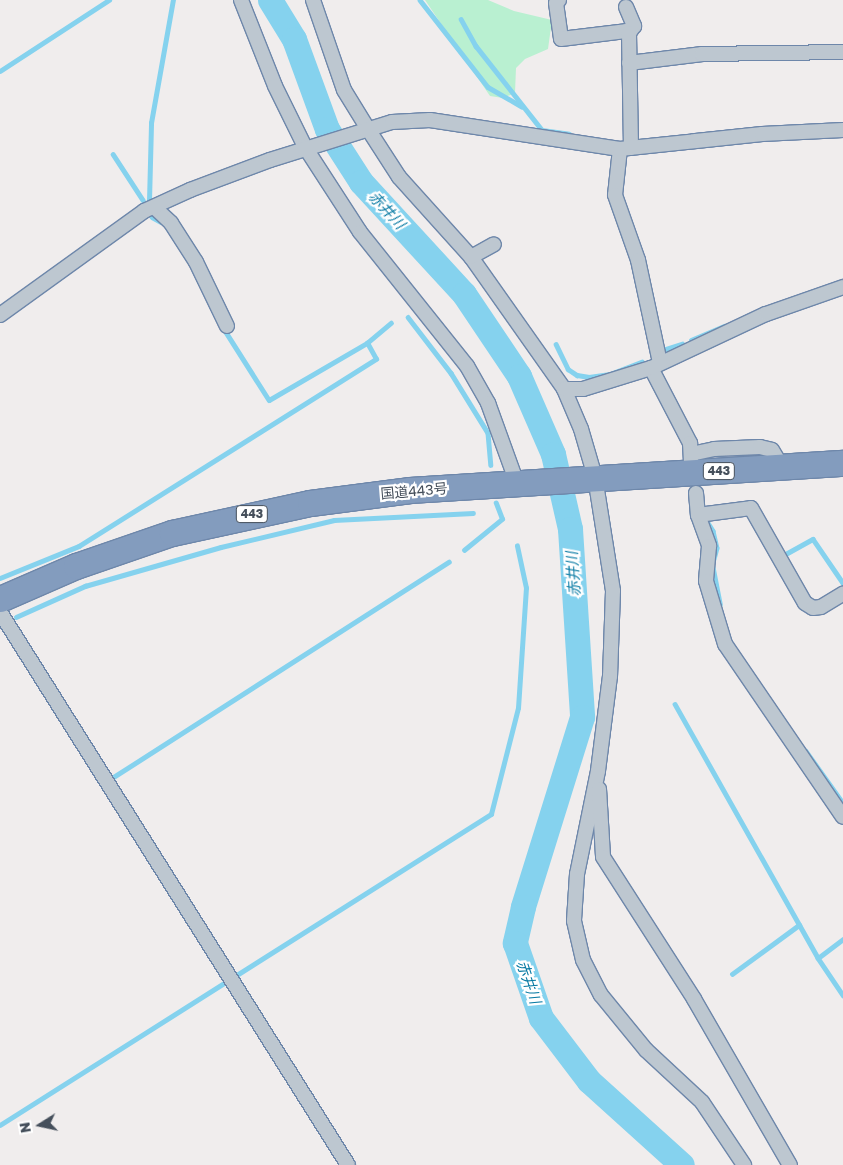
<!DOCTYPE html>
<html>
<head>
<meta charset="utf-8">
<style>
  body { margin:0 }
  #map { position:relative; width:843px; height:1165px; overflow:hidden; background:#f0eded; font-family:"Golos Text","Noto Sans JP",sans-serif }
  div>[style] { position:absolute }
  .green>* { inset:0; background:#b9f0d1 }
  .stream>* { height:4.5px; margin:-2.25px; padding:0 2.25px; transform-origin:2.25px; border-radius:2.25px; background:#85d2ee }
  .river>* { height:25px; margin:-12.5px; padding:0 12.5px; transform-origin:12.5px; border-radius:12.5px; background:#85d2ee }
  .roads { filter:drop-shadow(1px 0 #6e87aa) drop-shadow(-1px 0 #6e87aa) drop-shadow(0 1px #6e87aa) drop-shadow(0 -1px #6e87aa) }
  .street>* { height:14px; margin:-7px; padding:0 7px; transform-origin:7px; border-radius:7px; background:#bdc7d0 }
  .highway>* { height:25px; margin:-12.5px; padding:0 12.5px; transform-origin:12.5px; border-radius:12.5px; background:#839cbe }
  span { translate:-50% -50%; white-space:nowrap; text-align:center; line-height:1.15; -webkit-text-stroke:4.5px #fff; paint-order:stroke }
  .shield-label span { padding:1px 4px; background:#fff; border:1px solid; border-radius:4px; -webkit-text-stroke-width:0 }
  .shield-label { font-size:12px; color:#454f5b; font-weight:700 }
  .street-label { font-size:14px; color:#454f5b }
  .water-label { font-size:15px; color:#087aa3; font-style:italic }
  .north { position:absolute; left:15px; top:1100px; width:50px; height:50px; -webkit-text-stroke:4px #fff; paint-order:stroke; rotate:260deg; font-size:14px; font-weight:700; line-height:20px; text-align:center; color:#454f5b }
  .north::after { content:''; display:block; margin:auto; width:18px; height:22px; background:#454f5b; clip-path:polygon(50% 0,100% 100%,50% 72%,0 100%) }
</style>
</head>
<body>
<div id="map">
  <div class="green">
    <i style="clip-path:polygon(425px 0,488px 0,514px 11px,552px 20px,548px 49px,525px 59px,516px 68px,515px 93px,503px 98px,490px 96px)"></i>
  </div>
  <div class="stream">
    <i style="left:420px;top:0;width:110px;rotate:52deg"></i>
    <i style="left:488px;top:87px;width:39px;rotate:30deg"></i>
    <i style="left:461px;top:19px;width:31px;rotate:61deg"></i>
    <i style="left:476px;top:46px;width:107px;rotate:51.8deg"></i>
    <i style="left:542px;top:130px;width:27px;rotate:8deg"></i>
    <i style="left:0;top:71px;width:130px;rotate:-33.1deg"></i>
    <i style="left:113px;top:154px;width:55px;rotate:56.9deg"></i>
    <i style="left:149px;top:201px;width:78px;rotate:-88.5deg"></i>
    <i style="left:151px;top:123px;width:125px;rotate:-79.9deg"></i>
    <i style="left:152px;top:217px;width:10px;rotate:29deg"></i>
    <i style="left:408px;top:317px;width:71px;rotate:52.5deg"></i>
    <i style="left:451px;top:373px;width:70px;rotate:58.3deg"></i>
    <i style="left:488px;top:433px;width:32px;rotate:85deg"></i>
    <i style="left:224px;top:329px;width:84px;rotate:57.6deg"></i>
    <i style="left:269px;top:400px;width:113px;rotate:-30.2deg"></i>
    <i style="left:691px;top:340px;width:36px;rotate:-23deg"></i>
    <i style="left:556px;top:344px;width:28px;rotate:64deg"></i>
    <i style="left:568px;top:369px;width:11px;rotate:34deg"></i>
    <i style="left:577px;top:375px;width:12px;rotate:9deg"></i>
    <i style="left:589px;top:377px;width:21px;rotate:-8deg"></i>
    <i style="left:610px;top:374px;width:34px;rotate:-21deg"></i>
    <i style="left:663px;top:350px;width:20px;rotate:-18deg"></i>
    <i style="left:705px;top:518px;width:15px;rotate:58deg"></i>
    <i style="left:713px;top:531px;width:17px;rotate:77deg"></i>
    <i style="left:717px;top:548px;width:11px;rotate:105deg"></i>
    <i style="left:464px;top:550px;width:49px;rotate:-39.2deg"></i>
    <i style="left:502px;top:519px;width:17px;rotate:-111deg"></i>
    <i style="left:782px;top:556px;width:35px;rotate:-29deg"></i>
    <i style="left:813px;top:539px;width:53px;rotate:55.7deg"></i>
    <i style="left:713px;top:567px;width:38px;rotate:79deg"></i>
    <i style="left:0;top:578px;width:85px;rotate:-22.1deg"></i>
    <i style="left:79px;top:546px;width:351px;rotate:-32.2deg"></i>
    <i style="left:376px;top:359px;width:18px;rotate:-119deg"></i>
    <i style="left:367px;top:343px;width:31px;rotate:-40deg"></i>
    <i style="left:16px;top:617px;width:76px;rotate:-24.2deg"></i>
    <i style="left:85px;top:586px;width:141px;rotate:-16deg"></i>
    <i style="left:221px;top:547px;width:116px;rotate:-13.4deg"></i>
    <i style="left:334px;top:520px;width:139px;rotate:-2.9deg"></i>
    <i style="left:675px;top:704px;width:291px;rotate:60.6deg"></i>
    <i style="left:818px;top:958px;width:45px;rotate:56deg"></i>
    <i style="left:806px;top:751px;width:64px;rotate:54.6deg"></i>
    <i style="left:112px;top:778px;width:400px;rotate:-32.7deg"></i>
    <i style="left:818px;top:958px;width:31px;rotate:-37deg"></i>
    <i style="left:732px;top:974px;width:83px;rotate:-36.2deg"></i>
    <i style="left:0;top:1125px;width:581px;rotate:-32.35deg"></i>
    <i style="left:491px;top:814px;width:109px;rotate:-75.7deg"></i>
    <i style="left:518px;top:708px;width:120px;rotate:-86.2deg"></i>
    <i style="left:526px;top:588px;width:43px;rotate:-102.1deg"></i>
  </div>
  <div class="river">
    <i style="left:270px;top:0;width:46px;rotate:58.4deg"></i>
    <i style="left:294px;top:39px;width:96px;rotate:69.9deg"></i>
    <i style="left:327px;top:129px;width:63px;rotate:57.3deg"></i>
    <i style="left:361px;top:182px;width:152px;rotate:47.4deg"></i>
    <i style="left:464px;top:294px;width:99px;rotate:56.1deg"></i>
    <i style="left:519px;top:376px;width:85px;rotate:66.4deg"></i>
    <i style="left:553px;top:454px;width:77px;rotate:77.2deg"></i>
    <i style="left:570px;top:529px;width:188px;rotate:86.3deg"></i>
    <i style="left:582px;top:717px;width:199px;rotate:107.3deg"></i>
    <i style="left:523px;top:907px;width:37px;rotate:103deg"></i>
    <i style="left:515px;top:943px;width:79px;rotate:70.9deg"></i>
    <i style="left:541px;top:1018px;width:79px;rotate:52.7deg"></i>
    <i style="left:589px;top:1081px;width:125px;rotate:42.1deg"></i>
  </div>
  <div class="roads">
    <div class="street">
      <i style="left:241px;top:0;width:92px;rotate:68.4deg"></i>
      <i style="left:275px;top:86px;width:68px;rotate:63.8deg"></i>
      <i style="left:305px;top:147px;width:101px;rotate:57.1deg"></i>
      <i style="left:360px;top:232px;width:171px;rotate:51.4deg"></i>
      <i style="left:467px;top:366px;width:43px;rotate:60.4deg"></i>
      <i style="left:488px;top:403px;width:85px;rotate:70.1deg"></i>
      <i style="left:313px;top:0;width:95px;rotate:71deg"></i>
      <i style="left:344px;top:90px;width:46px;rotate:58.4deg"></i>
      <i style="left:368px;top:129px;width:57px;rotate:57.1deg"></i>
      <i style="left:399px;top:177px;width:108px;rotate:48deg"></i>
      <i style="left:471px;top:257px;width:161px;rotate:54.8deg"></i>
      <i style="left:564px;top:389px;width:43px;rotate:67deg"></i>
      <i style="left:581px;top:429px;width:50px;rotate:73.7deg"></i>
      <i style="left:595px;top:477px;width:115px;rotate:81deg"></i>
      <i style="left:613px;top:591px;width:85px;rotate:92deg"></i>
      <i style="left:610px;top:676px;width:96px;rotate:97.2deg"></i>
      <i style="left:598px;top:771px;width:105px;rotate:101.5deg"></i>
      <i style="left:577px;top:874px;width:47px;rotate:93.7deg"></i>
      <i style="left:574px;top:921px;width:40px;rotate:77deg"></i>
      <i style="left:583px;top:960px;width:39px;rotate:63deg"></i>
      <i style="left:601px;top:995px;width:71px;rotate:50.7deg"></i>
      <i style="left:646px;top:1050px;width:76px;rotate:42.9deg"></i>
      <i style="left:702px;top:1102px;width:76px;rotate:56.3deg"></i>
      <i style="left:559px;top:0;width:4px;rotate:135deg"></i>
      <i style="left:556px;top:3px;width:36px;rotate:82deg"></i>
      <i style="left:561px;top:39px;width:65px;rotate:-7deg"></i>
      <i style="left:626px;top:31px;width:4px;rotate:34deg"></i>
      <i style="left:626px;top:7px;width:21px;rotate:67deg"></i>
      <i style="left:634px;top:26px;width:9px;rotate:126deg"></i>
      <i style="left:629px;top:33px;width:115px;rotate:89deg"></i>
      <i style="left:629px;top:63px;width:74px;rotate:-7deg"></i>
      <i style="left:702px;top:54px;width:141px;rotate:-0.8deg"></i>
      <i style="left:620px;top:149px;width:46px;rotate:96.2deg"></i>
      <i style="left:615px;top:195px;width:69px;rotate:70.5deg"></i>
      <i style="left:638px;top:260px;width:105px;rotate:77.9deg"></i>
      <i style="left:154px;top:207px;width:23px;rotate:43deg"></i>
      <i style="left:171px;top:223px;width:46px;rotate:57.3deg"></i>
      <i style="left:196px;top:262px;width:71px;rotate:64.2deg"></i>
      <i style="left:471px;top:257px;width:26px;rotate:-29deg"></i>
      <i style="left:0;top:315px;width:178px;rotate:-35.8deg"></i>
      <i style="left:144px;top:211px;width:51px;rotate:-24.5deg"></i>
      <i style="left:190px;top:190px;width:85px;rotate:-20.6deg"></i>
      <i style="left:270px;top:160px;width:128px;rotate:-17.3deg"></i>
      <i style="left:392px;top:122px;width:38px;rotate:-3deg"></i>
      <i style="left:430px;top:120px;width:192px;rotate:8.7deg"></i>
      <i style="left:620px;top:149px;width:143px;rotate:-6deg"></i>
      <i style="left:762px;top:134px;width:81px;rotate:-2.8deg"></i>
      <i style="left:651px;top:368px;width:85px;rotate:62.5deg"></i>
      <i style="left:690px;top:443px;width:18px;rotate:87deg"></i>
      <i style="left:564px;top:389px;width:19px"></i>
      <i style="left:583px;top:389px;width:71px;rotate:-17.2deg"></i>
      <i style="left:651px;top:368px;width:127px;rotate:-25.2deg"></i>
      <i style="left:766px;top:314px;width:82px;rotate:-19.3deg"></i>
      <i style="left:691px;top:454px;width:24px;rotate:-12deg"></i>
      <i style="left:714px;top:449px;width:46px;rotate:-2.5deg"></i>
      <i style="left:760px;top:447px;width:12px;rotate:14deg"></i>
      <i style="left:772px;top:450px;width:17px;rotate:59deg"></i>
      <i style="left:696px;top:493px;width:22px;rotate:85deg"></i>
      <i style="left:698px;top:515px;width:33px;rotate:70deg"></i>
      <i style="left:709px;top:546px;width:35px;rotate:95deg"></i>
      <i style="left:706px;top:581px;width:66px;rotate:73.2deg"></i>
      <i style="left:725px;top:644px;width:209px;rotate:55.7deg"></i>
      <i style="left:698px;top:515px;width:53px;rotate:-7.5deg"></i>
      <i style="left:751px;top:508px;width:109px;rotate:60.4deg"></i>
      <i style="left:805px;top:603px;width:9px;rotate:32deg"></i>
      <i style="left:813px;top:608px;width:8px;rotate:-7deg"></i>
      <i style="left:821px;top:607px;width:26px;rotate:-31deg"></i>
      <i style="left:0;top:612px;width:653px;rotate:57.82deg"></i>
      <i style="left:599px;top:789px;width:68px;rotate:86.6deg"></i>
      <i style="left:603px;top:857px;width:169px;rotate:57.3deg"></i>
      <i style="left:694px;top:999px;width:192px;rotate:60deg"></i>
    </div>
    <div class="highway">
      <i style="left:0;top:599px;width:83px;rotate:-23.5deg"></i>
      <i style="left:76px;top:566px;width:102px;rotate:-19deg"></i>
      <i style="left:172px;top:533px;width:141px;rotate:-12.3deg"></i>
      <i style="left:310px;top:503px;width:101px;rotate:-7.4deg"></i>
      <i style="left:410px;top:490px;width:434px;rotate:-3.6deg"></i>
    </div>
  </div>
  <div class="shield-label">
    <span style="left:719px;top:471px">443</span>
    <span style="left:252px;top:514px">443</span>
  </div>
  <div class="street-label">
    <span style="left:414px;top:491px;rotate:-5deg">国道443号</span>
  </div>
  <div class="water-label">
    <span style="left:387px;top:210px;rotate:47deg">赤井川</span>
    <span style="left:573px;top:574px;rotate:-94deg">赤井川</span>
    <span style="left:529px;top:982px;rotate:71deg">赤井川</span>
  </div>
  <div class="north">N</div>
</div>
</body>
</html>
